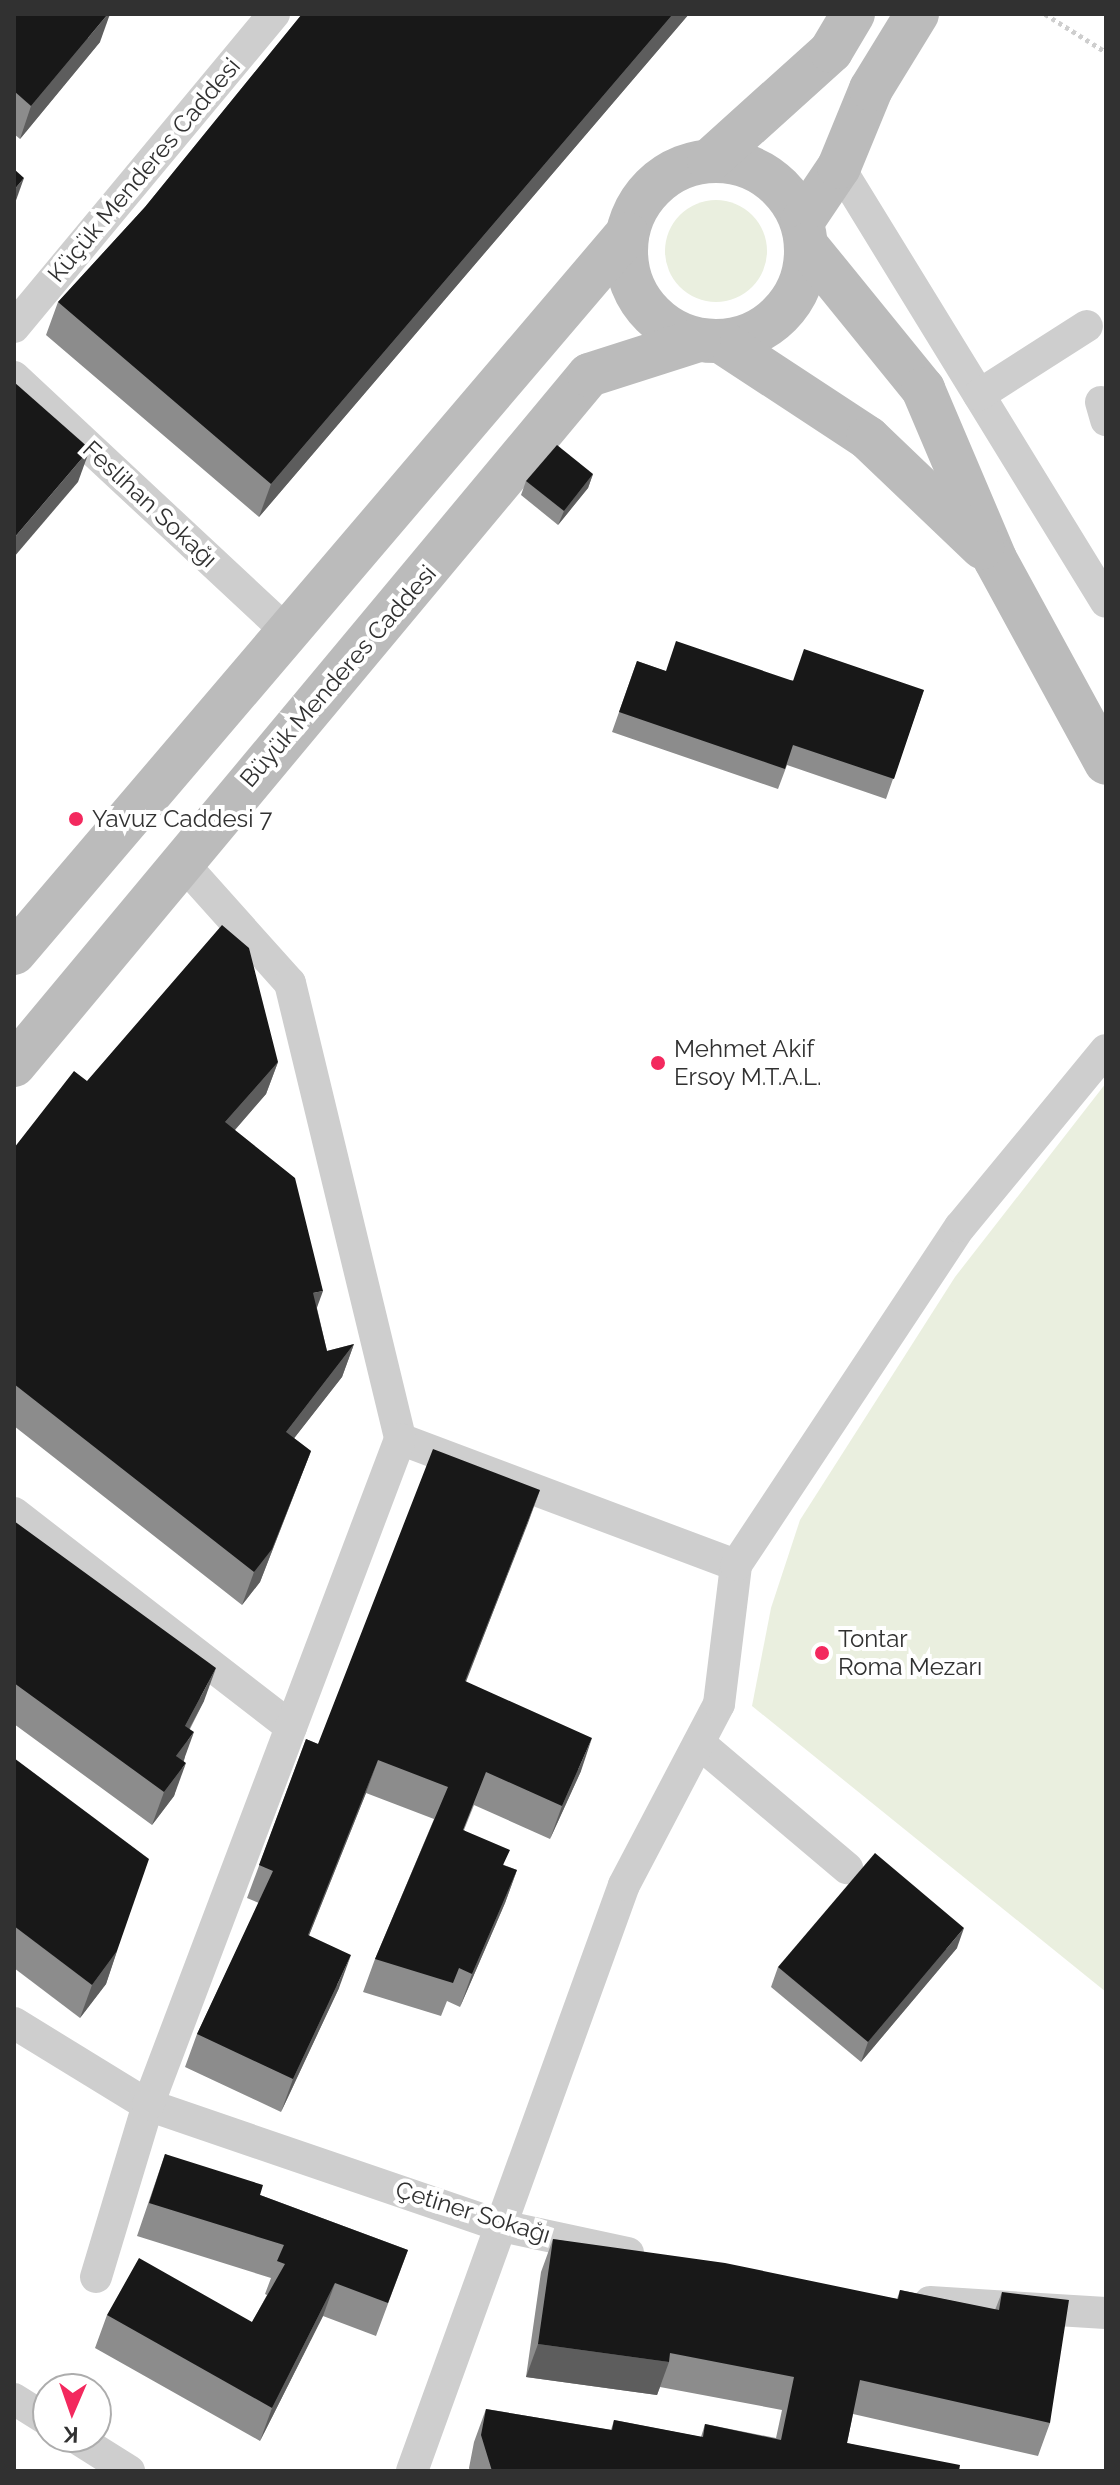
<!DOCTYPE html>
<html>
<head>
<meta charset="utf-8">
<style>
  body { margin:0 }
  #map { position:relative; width:1120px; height:2485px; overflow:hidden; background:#fff; font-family:Raleway,sans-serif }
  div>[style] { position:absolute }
  .green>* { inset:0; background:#eaefdf }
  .round { border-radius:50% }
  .path>* { height:5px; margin-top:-2.5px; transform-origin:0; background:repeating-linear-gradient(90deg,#cecece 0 4px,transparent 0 8px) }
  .street>* { height:32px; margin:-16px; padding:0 16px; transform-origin:16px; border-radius:16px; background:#cecece }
  .secondary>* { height:44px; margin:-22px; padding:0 22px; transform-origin:22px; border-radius:22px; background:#bbb }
  .secondary>.ring { margin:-22px; padding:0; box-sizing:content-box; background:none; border:44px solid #bbb; border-radius:50% }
  .wall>* { inset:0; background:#8c8c8c }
  .shaded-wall>* { inset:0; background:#5d5d5d }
  .building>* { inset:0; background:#181818 }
  .dots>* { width:22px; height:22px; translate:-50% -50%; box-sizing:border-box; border:4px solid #fff; border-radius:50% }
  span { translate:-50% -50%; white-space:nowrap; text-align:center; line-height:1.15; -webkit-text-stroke:8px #fff; paint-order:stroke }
  .street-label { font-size:24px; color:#313131 }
  .poi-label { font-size:24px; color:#313131 }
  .left { translate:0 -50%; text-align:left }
  .frame { position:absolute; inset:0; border:16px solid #313131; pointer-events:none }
  .north { position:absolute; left:32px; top:2373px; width:80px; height:80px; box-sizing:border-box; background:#fff; border:2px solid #adadad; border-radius:50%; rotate:182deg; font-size:22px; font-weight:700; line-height:32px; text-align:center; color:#313131 }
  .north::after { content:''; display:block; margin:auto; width:28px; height:36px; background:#f3295e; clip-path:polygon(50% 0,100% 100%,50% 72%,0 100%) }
</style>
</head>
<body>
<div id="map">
  <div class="green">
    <i class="round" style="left:665px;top:200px;width:102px;height:102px"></i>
    <i style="clip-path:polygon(1106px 1083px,1106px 1992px,752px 1706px,771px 1608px,800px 1520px,955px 1277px)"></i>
  </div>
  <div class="path">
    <i style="left:1045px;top:14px;width:72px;rotate:31.9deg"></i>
  </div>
  <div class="street">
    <i style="left:839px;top:167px;width:510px;rotate:58.46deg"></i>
    <i style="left:14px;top:327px;width:407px;rotate:-50.3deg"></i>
    <i style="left:14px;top:377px;width:371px;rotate:43deg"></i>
    <i style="left:979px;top:395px;width:128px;rotate:-32.6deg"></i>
    <i style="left:1101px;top:402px;width:19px;rotate:74deg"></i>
    <i style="left:179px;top:859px;width:166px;rotate:48.2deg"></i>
    <i style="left:290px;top:983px;width:469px;rotate:76.4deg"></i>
    <i style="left:400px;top:1439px;width:359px;rotate:20.6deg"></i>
    <i style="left:14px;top:1513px;width:350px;rotate:37.7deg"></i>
    <i style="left:699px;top:1743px;width:194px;rotate:40.2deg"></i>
    <i style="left:14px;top:2023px;width:157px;rotate:31.5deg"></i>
    <i style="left:148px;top:2105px;width:374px;rotate:18.9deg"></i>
    <i style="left:502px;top:2226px;width:129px;rotate:12.1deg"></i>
    <i style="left:96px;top:2277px;width:180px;rotate:-73.2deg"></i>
    <i style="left:148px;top:2105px;width:712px;rotate:-69.27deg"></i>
    <i style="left:930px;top:2302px;width:176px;rotate:3.6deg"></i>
    <i style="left:14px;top:2399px;width:40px;rotate:32deg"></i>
    <i style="left:75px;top:2437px;width:64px;rotate:32.2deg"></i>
    <i style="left:412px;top:2471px;width:623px;rotate:-70.11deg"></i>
    <i style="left:624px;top:1885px;width:204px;rotate:-62.3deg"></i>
    <i style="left:719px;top:1704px;width:140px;rotate:-83deg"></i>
    <i style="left:736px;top:1565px;width:405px;rotate:-56.5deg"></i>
    <i style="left:960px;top:1227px;width:229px;rotate:-50.5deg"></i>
  </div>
  <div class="secondary">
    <i class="ring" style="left:626px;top:161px;width:136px;height:136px"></i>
    <i style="left:709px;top:161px;width:164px;rotate:-42deg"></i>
    <i style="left:831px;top:51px;width:43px;rotate:-59.3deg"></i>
    <i style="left:802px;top:222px;width:66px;rotate:-56.1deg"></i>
    <i style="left:839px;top:167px;width:84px;rotate:-67.7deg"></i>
    <i style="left:871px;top:89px;width:88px;rotate:-58.5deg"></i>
    <i style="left:806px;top:245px;width:186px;rotate:50.9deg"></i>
    <i style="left:923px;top:389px;width:185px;rotate:67deg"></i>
    <i style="left:995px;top:559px;width:232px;rotate:61.4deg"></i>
    <i style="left:722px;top:342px;width:175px;rotate:33.3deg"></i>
    <i style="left:868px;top:438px;width:158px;rotate:43.7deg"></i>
    <i style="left:14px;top:953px;width:945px;rotate:-49.55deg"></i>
    <i style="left:14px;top:1065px;width:898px;rotate:-50.19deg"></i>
    <i style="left:589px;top:375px;width:115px;rotate:-17.7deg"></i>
  </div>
  <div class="wall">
    <i style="clip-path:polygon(14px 14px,100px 42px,20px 139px,14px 134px)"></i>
    <i style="clip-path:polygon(302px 14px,689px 14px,259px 517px,46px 335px,58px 302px,145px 207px)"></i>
    <i style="clip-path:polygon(593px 474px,588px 488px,558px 525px,521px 495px,526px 481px)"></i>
    <i style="clip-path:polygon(637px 661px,665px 671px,924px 690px,886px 799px,787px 765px,778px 789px,612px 732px)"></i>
    <i style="clip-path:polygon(278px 1062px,266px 1094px,235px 1130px,317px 1308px,327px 1351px,354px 1344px,342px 1377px,294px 1438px,311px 1451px,260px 1582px,242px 1605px,14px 1426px,14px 1148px)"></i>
    <i style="clip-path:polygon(540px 1490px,466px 1682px,581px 1771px,550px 1839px,474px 1805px,464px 1830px,504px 1865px,517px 1870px,505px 1903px,460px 2007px,447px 2001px,441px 2016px,363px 1992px,375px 1959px,434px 1819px,366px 1793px,309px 1935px,339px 1988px,281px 2112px,185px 2067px,197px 2034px,259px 1903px,247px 1898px,306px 1739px,318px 1744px)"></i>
    <i style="clip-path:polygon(14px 1521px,204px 1701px,190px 1729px,184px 1761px,174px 1796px,152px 1825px,14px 1724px)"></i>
    <i style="clip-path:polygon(14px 1758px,117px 1951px,106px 1984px,80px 2018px,14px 1968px)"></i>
    <i style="clip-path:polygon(957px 1948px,861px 2062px,771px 1987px,778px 1967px)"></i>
    <i style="clip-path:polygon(165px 2154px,260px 2195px,408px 2250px,376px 2336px,323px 2316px,260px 2441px,95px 2348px,107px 2315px,252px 2322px,267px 2295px,265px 2294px,271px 2278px,137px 2236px)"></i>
    <i style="clip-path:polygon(553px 2239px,897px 2299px,900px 2290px,995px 2310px,1002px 2292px,1050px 2423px,1038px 2456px,853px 2414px,847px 2443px,959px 2471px,470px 2471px,469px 2468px,474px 2442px,486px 2409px,611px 2430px,614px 2420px,701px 2437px,705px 2424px,776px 2438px,782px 2410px,660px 2387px,657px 2395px,526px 2377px,541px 2272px)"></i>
  </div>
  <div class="shaded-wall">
    <i style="clip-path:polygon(108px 14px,110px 14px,100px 42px,20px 139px,31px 106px)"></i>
    <i style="clip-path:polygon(673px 14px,689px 14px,259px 517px,271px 484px)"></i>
    <i style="clip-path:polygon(24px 178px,14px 206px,14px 190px)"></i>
    <i style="clip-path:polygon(90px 449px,78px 482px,14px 557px,14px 538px)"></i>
    <i style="clip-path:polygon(593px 474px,588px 488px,558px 525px,564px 511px)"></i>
    <i style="clip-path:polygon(278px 1062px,266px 1094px,213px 1155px,225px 1122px)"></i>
    <i style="clip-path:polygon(323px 1291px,311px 1324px,313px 1293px)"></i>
    <i style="clip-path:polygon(354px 1344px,342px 1377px,274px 1464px,286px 1432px)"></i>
    <i style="clip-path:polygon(311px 1451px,260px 1582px,242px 1605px,254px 1572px)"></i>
    <i style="clip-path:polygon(540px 1490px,528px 1523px,453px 1714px,465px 1681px)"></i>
    <i style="clip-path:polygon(216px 1668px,204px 1701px,173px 1759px,185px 1726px)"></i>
    <i style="clip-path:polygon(194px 1732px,182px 1765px,176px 1756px)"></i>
    <i style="clip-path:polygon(592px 1738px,581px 1771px,550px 1839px,562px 1806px)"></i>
    <i style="clip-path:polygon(378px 1760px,366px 1793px,296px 1968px,308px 1935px)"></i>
    <i style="clip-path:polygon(186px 1763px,174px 1796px,152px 1825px,164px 1792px)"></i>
    <i style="clip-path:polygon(517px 1870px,505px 1903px,460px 2007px,472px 1974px)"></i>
    <i style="clip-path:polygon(964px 1928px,957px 1948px,861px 2062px,868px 2042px)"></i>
    <i style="clip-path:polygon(117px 1951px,106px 1984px,80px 2018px,92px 1985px)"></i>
    <i style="clip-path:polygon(351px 1955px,339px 1988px,281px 2112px,293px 2079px)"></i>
    <i style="clip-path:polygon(335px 2283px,323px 2316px,260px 2441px,272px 2408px)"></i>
    <i style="clip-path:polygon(538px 2344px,669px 2362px,657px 2395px,526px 2377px)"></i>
  </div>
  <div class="building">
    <i style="clip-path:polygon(14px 14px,108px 14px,31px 106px,14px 91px)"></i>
    <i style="clip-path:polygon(302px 14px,673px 14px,271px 484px,58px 302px,145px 207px)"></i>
    <i style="clip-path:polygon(14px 169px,24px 178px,14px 190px)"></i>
    <i style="clip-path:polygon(14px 382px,90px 449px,14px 538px)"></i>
    <i style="clip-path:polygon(557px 445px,593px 474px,564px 511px,526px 481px)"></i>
    <i style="clip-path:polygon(676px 641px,793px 681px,804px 649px,924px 690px,894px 779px,793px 745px,785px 769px,619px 712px,637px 661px,666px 671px)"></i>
    <i style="clip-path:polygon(222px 925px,249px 948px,278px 1062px,225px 1122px,295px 1178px,323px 1291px,313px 1293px,327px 1351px,354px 1344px,286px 1432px,311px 1451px,272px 1549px,254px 1572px,14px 1384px,14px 1148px,74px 1071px,87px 1081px)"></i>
    <i style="clip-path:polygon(433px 1449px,540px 1490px,465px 1681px,592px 1738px,562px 1806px,486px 1772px,463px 1830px,510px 1850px,503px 1865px,517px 1870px,472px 1974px,459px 1968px,453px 1983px,375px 1959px,448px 1787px,378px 1760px,308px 1935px,351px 1955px,293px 2079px,197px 2034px,273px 1871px,259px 1865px,306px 1739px,318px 1744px)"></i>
    <i style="clip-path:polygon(14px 1521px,216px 1668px,185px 1726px,194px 1732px,176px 1756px,186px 1763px,164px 1792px,14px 1683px)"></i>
    <i style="clip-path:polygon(14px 1758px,149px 1859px,117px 1951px,92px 1985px,14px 1926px)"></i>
    <i style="clip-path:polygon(875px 1853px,964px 1928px,868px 2042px,778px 1967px)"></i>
    <i style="clip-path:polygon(165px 2154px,263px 2185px,260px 2195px,408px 2250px,388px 2303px,335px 2283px,272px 2408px,107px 2315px,139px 2258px,252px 2322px,285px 2264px,277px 2261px,284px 2245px,149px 2203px)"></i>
    <i style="clip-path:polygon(553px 2239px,725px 2263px,898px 2299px,900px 2290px,999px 2310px,1002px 2292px,1069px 2300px,1050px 2423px,860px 2380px,847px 2443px,960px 2465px,959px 2471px,492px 2471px,481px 2435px,486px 2409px,612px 2430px,614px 2420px,703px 2437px,705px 2424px,781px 2440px,794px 2377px,670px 2353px,669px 2362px,538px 2344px)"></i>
  </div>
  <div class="dots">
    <i style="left:76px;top:819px;background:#f3295e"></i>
    <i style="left:658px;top:1063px;background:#f3295e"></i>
    <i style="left:822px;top:1653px;background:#f3295e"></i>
  </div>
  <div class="street-label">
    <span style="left:144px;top:170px;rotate:-50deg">Küçük Menderes Caddesi</span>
    <span style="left:150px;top:504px;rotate:43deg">Feslihan Sokağı</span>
    <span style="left:338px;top:676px;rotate:-49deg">Büyük Menderes Caddesi</span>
    <span style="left:473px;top:2212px;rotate:17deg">Çetiner Sokağı</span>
  </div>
  <div class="poi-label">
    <span class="left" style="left:92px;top:819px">Yavuz Caddesi 7</span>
    <span class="left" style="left:674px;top:1063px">Mehmet Akif<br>Ersoy M.T.A.L.</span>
    <span class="left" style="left:838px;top:1653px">Tontar<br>Roma Mezarı</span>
  </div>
  <div class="frame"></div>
  <div class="north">K</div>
</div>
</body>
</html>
